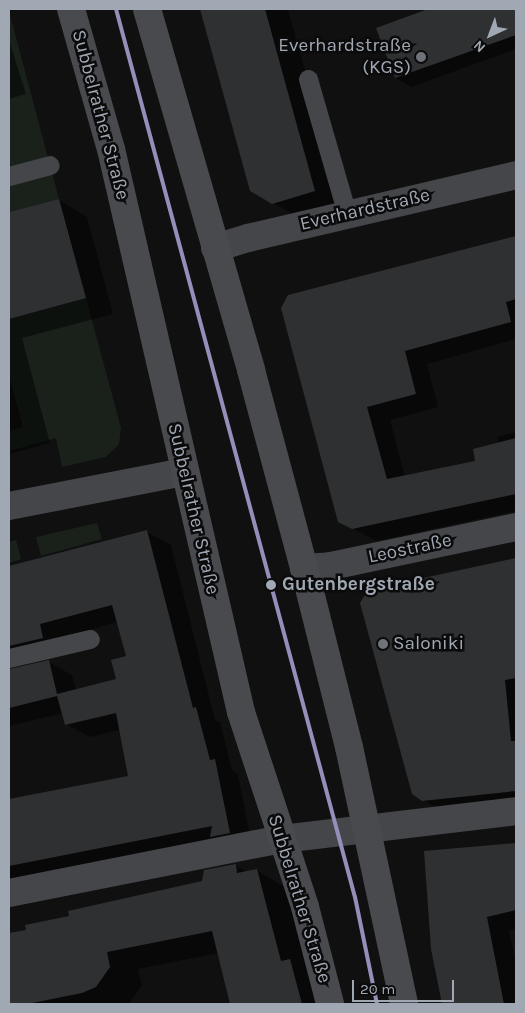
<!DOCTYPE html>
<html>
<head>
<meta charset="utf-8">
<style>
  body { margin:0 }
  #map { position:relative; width:525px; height:1013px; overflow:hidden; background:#101011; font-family:Karla,sans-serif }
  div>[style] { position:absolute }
  .green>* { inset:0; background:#1a211b }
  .shadow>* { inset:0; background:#0007 }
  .building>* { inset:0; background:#2f3032 }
  .lane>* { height:19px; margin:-9.5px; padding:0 9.5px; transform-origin:9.5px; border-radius:9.5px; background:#45464a }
  .street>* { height:28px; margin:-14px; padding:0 14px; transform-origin:14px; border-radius:14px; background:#45464a }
  .secondary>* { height:28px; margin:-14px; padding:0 14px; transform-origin:14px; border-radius:14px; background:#494a4e }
  .tram-1>* { height:4px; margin:-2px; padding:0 2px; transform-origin:2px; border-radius:2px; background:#948fb8 }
  .dots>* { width:14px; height:14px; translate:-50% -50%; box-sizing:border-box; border:2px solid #0b0b0c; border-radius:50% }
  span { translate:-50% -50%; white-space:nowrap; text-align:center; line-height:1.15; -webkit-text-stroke:5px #0b0b0c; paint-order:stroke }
  .poi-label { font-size:19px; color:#a0a8b3 }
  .right { translate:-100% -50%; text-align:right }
  .left { translate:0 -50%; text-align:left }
  .street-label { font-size:19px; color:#a0a8b3 }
  .stop-label { font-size:19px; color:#a0a8b3; font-weight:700 }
  .frame { position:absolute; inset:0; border:10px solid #a0a8b3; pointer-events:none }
  .north { position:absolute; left:465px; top:10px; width:50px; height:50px; -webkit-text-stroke:4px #0b0b0c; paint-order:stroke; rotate:223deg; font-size:14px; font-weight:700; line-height:20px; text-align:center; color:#a0a8b3 }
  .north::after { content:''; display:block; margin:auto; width:18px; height:22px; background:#a0a8b3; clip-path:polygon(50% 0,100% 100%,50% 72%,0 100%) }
  .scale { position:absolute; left:352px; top:980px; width:102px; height:22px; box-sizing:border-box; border:2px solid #a0a8b3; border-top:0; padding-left:6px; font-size:15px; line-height:18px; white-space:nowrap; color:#a0a8b3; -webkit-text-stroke:4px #0b0b0c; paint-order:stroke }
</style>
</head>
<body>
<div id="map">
  <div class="green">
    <i style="clip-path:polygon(10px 15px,59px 199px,9px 212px,9px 16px)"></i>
    <i style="clip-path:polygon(16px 293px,22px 315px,86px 298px,121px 428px,119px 444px,106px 457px,62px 467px,56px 438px,9px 451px,9px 431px,23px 427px,9px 375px,9px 294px)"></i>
    <i style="clip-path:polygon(97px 523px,102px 539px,41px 556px,36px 537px)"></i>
    <i style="clip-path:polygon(16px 540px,21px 559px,9px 563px,9px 542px)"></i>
  </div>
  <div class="shadow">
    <i style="clip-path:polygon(202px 9px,288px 9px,342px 206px,301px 219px,251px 190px)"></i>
    <i style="clip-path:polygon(433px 9px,516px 9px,516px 49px,411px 87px,396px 78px,378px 28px)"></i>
    <i style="clip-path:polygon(9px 40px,26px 94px,9px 99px)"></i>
    <i style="clip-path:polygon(59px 200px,87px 217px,113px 314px,22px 338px,50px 443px,9px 454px,9px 214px)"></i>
    <i style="clip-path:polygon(516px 238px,516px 339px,427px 364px,438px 407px,390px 420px,405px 477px,477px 462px,499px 444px,497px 437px,516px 432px,516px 511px,376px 541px,339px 521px,289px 296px)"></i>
    <i style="clip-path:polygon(evenodd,147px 532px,171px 545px,215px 720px,220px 722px,232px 770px,238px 774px,252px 846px,9px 884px,9px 801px,130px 777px,120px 730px,90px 737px,66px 724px,63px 713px,9px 726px,9px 567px,147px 532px,118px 622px,127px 656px,118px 680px,76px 690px,72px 675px,49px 662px,23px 668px,63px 637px,118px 622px)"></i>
    <i style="clip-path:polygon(516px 559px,516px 804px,444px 812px,423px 800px,369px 591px)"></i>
    <i style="clip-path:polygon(516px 844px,516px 929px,509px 930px,516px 964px,516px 1004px,443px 1004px,432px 949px,426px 853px)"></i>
    <i style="clip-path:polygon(235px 865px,247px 872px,257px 870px,288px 889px,328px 1004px,232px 1004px,219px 953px,138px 969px,142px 985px,129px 1004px,9px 1004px,9px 935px,203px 882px)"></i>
  </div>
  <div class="building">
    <i style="clip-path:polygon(200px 9px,265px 9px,315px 191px,272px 204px,250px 191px)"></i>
    <i style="clip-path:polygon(428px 9px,516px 9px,516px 35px,395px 78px,376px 28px)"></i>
    <i style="clip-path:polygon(59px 199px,86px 298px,9px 319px,9px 212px)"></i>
    <i style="clip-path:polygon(516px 236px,516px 299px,506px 302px,511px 322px,405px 351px,416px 394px,367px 407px,387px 479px,475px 461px,473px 449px,516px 438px,516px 494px,352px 529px,338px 522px,281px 308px,288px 295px)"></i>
    <i style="clip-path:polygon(147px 530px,193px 708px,196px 707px,210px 760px,215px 759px,230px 833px,210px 837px,212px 826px,9px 866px,9px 799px,128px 776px,116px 713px,65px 725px,57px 696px,9px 708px,9px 669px,49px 660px,57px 694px,116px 679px,111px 660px,126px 656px,112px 605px,40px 624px,43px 638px,9px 646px,9px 566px)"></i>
    <i style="clip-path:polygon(516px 558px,516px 678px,505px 680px,511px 741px,516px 741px,516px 791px,422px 801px,412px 794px,360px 603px,368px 590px)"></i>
    <i style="clip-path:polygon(516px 843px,516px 910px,487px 917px,504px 1004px,442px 1004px,431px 949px,424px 851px)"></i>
    <i style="clip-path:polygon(236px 864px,237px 873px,257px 869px,281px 961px,290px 959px,302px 1004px,230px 1004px,212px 931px,107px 952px,110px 967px,96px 987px,82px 993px,27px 1004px,9px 1004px,9px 933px,26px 930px,25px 925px,69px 916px,68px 911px,202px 881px,204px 870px)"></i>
  </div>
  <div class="lane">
    <i style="left:308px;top:79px;width:141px;rotate:73.9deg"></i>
    <i style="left:9px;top:176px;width:42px;rotate:-15deg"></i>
    <i style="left:9px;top:658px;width:83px;rotate:-13.2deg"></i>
  </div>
  <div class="street">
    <i style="left:215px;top:248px;width:34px;rotate:-17deg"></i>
    <i style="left:248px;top:238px;width:275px;rotate:-13.2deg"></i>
    <i style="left:9px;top:506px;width:178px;rotate:-11deg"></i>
    <i style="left:304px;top:568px;width:27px;rotate:-4deg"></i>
    <i style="left:331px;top:566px;width:189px;rotate:-11.9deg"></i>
    <i style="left:9px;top:893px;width:278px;rotate:-11.2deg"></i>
    <i style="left:282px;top:839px;width:236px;rotate:-6.8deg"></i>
  </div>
  <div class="secondary">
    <i style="left:71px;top:9px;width:146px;rotate:74.1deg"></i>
    <i style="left:111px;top:149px;width:578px;rotate:77deg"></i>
    <i style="left:241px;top:712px;width:205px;rotate:71.8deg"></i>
    <i style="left:305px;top:907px;width:100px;rotate:75.5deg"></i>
    <i style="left:147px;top:9px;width:376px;rotate:73.9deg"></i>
    <i style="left:251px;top:370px;width:205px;rotate:75deg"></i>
    <i style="left:304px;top:568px;width:185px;rotate:75.9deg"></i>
    <i style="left:349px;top:747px;width:263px;rotate:77.9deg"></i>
  </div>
  <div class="tram-1">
    <i style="left:116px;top:9px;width:920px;rotate:74.94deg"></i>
    <i style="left:355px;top:897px;width:109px;rotate:78.4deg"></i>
  </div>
  <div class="dots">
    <i style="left:421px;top:57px;background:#6e737a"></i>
    <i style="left:271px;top:585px;background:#a0a8b3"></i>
    <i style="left:383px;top:644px;background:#6e737a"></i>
  </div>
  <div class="poi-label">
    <span class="right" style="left:411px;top:57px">Everhardstraße<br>(KGS)</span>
    <span class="left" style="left:393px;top:644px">Saloniki</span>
  </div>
  <div class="street-label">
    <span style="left:100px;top:115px;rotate:75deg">Subbelrather Straße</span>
    <span style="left:365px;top:210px;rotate:-13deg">Everhardstraße</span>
    <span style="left:193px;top:509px;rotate:77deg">Subbelrather Straße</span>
    <span style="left:410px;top:549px;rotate:-12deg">Leostraße</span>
    <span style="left:299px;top:899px;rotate:73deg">Subbelrather Straße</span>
  </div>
  <div class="stop-label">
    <span class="left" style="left:282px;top:585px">Gutenbergstraße</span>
  </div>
  <div class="frame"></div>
  <div class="north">N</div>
  <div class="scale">20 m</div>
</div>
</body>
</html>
